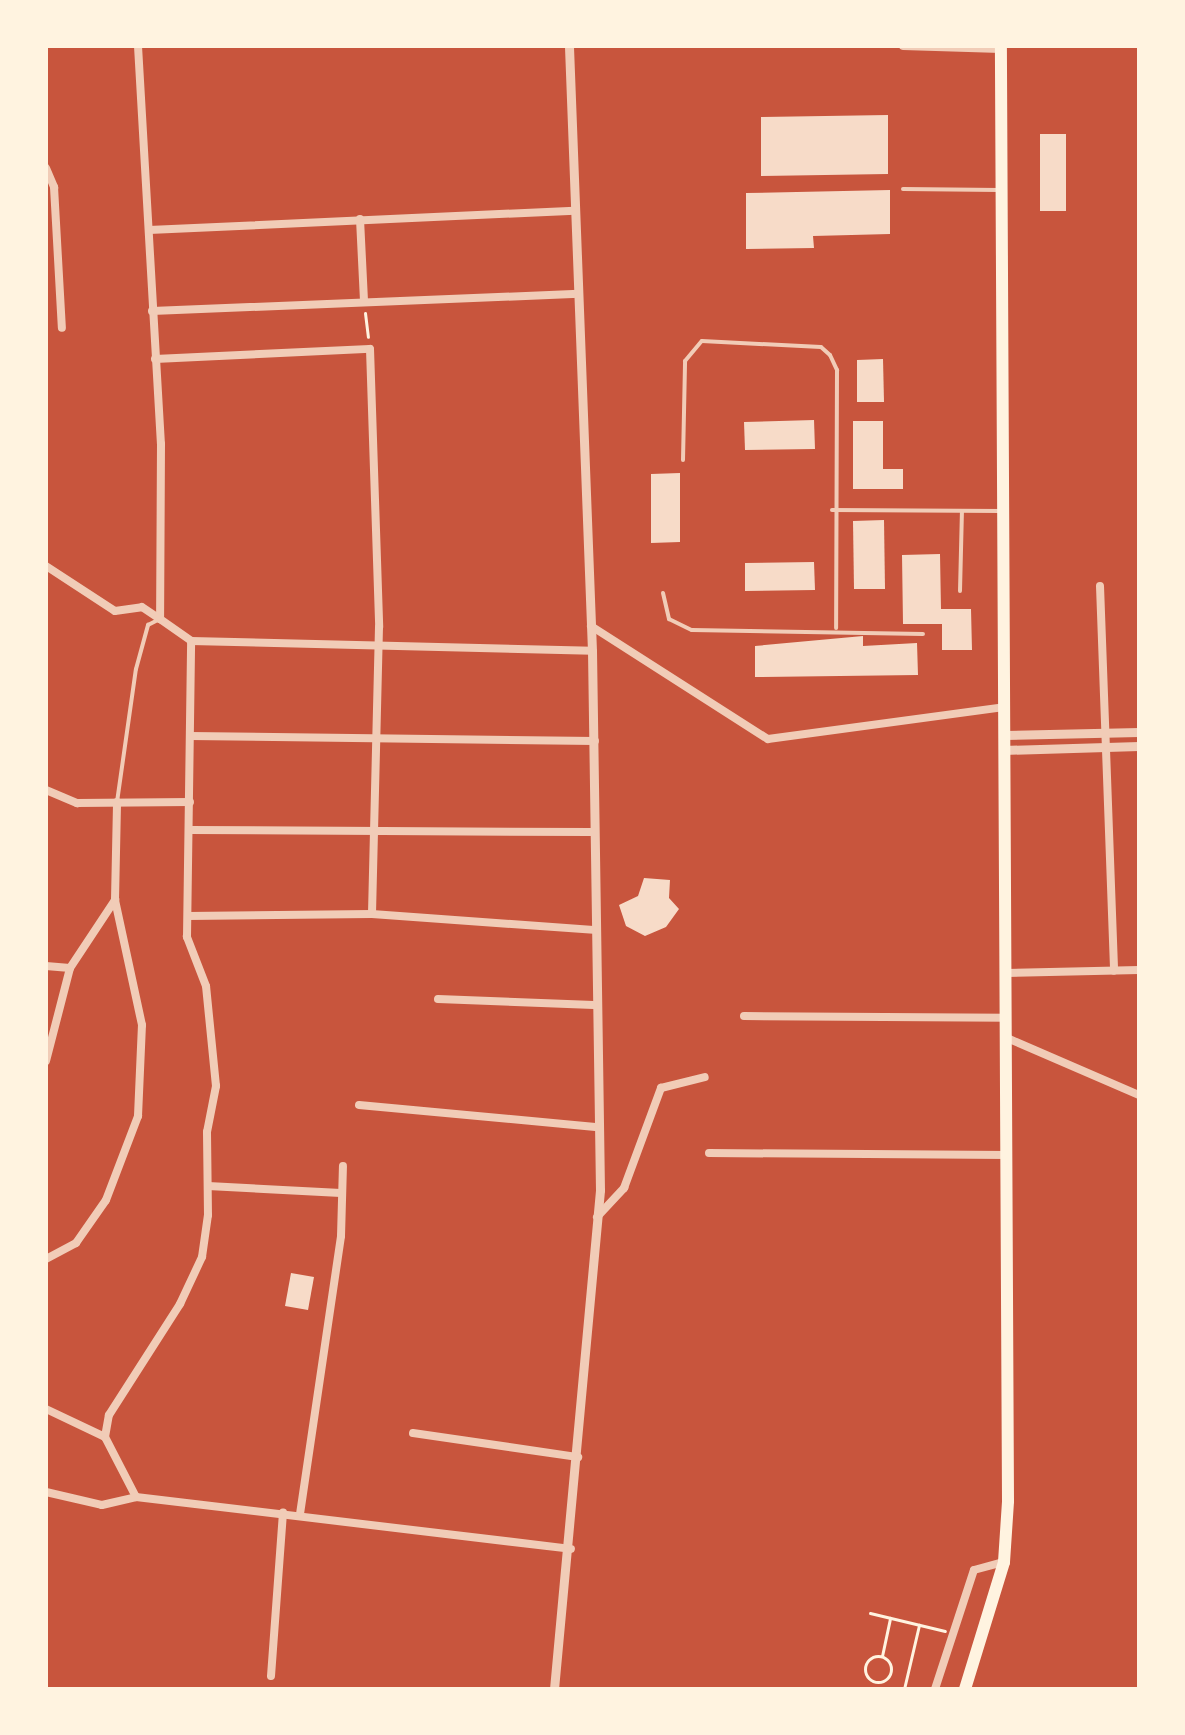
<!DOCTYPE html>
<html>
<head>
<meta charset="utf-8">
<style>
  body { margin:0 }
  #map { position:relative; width:1185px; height:1735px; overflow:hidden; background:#c8553d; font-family:"Fira Sans Condensed",sans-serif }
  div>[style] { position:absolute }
  .building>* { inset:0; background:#f7dbc8 }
  .path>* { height:3px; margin:-1.5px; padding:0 1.5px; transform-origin:1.5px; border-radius:1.5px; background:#fff3e0 }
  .path>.ring { margin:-1.5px; padding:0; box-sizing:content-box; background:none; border:3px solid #fff3e0; border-radius:50% }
  .service>* { height:4px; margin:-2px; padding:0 2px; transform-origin:2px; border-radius:2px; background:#f1ccb7 }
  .minor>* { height:8px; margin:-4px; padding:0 4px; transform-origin:4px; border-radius:4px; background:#f1ccb7 }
  .tertiary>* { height:9px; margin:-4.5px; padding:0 4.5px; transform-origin:4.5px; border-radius:4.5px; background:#f1ccb7 }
  .primary>* { height:12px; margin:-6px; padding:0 6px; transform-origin:6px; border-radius:6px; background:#fff3e0 }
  span { translate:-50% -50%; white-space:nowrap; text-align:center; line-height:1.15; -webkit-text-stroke:6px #fff3e0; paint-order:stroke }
  .frame { position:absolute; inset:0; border:48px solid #fff3e0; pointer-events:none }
</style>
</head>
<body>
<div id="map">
  <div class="building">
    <i style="clip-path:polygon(888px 115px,888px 174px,761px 176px,761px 117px)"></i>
    <i style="clip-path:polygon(1040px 134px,1066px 134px,1066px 211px,1040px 211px)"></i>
    <i style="clip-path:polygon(890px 190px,890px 234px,813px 236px,814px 248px,746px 249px,746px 193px)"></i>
    <i style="clip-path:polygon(883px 359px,884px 402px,857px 402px,857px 360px)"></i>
    <i style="clip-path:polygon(814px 420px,815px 449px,745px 450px,744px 422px)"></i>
    <i style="clip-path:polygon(853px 421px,883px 421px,883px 469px,903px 469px,903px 489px,853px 489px)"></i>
    <i style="clip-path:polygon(680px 473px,680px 542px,651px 543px,651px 474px)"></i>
    <i style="clip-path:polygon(884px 520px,885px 589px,854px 589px,853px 521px)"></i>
    <i style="clip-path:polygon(940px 554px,941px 609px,971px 609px,972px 650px,942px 650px,942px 624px,903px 624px,902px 555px)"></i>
    <i style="clip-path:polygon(814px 562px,815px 590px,745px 591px,745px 563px)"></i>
    <i style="clip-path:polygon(863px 636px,863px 646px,917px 643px,918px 675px,755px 677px,755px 646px)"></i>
    <i style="clip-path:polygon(644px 878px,670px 880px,669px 898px,679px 909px,666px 927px,645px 936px,626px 926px,619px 905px,638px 896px)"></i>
    <i style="clip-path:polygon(291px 1273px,314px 1277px,308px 1310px,285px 1306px)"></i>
  </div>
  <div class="path">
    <i style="left:365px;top:313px;width:24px;rotate:83deg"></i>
    <i style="left:870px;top:1613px;width:77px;rotate:13.5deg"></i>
    <i style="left:882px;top:1656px;width:39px;rotate:-78deg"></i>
    <i class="ring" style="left:865px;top:1656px;width:23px;height:23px"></i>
    <i style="left:904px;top:1689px;width:66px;rotate:-76.8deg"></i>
  </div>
  <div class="service">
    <i style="left:903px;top:189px;width:96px;rotate:0.6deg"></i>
    <i style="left:683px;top:460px;width:99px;rotate:-88.8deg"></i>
    <i style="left:685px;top:361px;width:26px;rotate:-50deg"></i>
    <i style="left:702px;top:341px;width:119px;rotate:2.9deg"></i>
    <i style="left:821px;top:347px;width:12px;rotate:42deg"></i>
    <i style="left:830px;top:355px;width:17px;rotate:65deg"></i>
    <i style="left:837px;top:370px;width:258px;rotate:90.2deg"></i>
    <i style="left:832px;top:510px;width:169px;rotate:0.3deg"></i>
    <i style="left:960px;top:591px;width:80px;rotate:-88.6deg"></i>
    <i style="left:663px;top:593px;width:27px;rotate:77deg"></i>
    <i style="left:669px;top:619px;width:25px;rotate:26deg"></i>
    <i style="left:692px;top:630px;width:231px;rotate:1deg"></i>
    <i style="left:117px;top:802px;width:134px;rotate:-81.9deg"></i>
    <i style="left:136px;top:669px;width:46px;rotate:-74.7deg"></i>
    <i style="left:148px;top:625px;width:11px;rotate:-27deg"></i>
  </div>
  <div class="minor">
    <i style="left:138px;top:46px;width:399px;rotate:86.7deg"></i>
    <i style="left:161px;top:444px;width:175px;rotate:90.3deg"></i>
    <i style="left:160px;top:619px;width:38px;rotate:35deg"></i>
    <i style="left:191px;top:641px;width:401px;rotate:1.4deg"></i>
    <i style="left:903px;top:46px;width:98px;rotate:1.8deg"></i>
    <i style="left:46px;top:168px;width:21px;rotate:67deg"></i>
    <i style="left:54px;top:187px;width:141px;rotate:86.8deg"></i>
    <i style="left:360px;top:219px;width:81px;rotate:87.2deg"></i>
    <i style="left:149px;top:230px;width:426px;rotate:-2.6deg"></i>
    <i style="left:152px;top:311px;width:427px;rotate:-2.3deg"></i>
    <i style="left:155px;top:359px;width:215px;rotate:-2.7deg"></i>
    <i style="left:370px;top:349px;width:278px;rotate:88.1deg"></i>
    <i style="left:379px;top:627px;width:287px;rotate:91.4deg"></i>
    <i style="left:46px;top:566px;width:82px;rotate:33.1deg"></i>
    <i style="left:115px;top:611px;width:27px;rotate:-8deg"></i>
    <i style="left:142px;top:607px;width:22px;rotate:34deg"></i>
    <i style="left:1100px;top:586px;width:385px;rotate:87.9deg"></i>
    <i style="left:591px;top:626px;width:210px;rotate:32.6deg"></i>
    <i style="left:768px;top:739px;width:238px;rotate:-7.7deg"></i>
    <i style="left:190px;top:736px;width:405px;rotate:0.7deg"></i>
    <i style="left:46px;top:790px;width:34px;rotate:23deg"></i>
    <i style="left:77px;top:803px;width:113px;rotate:-0.5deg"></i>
    <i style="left:189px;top:830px;width:403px;rotate:0.3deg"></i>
    <i style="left:188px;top:916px;width:184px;rotate:-0.6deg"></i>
    <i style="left:372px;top:914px;width:222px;rotate:4.1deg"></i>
    <i style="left:46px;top:966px;width:24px;rotate:5deg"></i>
    <i style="left:1006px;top:973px;width:133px;rotate:-1.3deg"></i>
    <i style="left:438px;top:999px;width:156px;rotate:2.2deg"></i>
    <i style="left:744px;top:1016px;width:262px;rotate:0.4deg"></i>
    <i style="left:1007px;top:1038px;width:144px;rotate:23.4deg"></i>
    <i style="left:46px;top:1061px;width:96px;rotate:-75.5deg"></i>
    <i style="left:70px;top:968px;width:82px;rotate:-56.5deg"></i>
    <i style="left:359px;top:1105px;width:240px;rotate:5.3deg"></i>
    <i style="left:709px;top:1153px;width:299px;rotate:0.4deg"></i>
    <i style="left:208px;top:1186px;width:133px;rotate:3deg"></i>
    <i style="left:597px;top:1217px;width:40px;rotate:-47deg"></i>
    <i style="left:624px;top:1188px;width:107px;rotate:-69.7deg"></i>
    <i style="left:661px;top:1088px;width:45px;rotate:-14deg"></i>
    <i style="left:46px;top:1259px;width:34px;rotate:-28deg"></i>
    <i style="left:76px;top:1243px;width:52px;rotate:-55.1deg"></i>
    <i style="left:106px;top:1200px;width:90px;rotate:-69.1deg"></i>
    <i style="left:138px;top:1116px;width:91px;rotate:-87.5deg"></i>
    <i style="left:142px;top:1025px;width:128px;rotate:-102.2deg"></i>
    <i style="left:115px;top:900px;width:98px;rotate:-88.8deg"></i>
    <i style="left:46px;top:1409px;width:65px;rotate:25.4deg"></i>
    <i style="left:413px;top:1433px;width:167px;rotate:8.3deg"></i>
    <i style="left:46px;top:1492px;width:57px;rotate:13.1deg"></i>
    <i style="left:102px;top:1505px;width:35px;rotate:-13deg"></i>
    <i style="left:136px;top:1497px;width:68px;rotate:-117.3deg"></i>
    <i style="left:105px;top:1437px;width:22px;rotate:-80deg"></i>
    <i style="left:109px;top:1415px;width:132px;rotate:-57.4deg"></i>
    <i style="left:180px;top:1304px;width:52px;rotate:-64.9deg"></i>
    <i style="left:202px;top:1257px;width:42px;rotate:-81.9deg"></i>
    <i style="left:208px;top:1215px;width:83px;rotate:-90.7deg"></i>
    <i style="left:207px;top:1132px;width:47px;rotate:-78.9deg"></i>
    <i style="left:216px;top:1086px;width:100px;rotate:-95.7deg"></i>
    <i style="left:206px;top:986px;width:53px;rotate:-111.2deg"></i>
    <i style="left:187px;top:937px;width:296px;rotate:-89.2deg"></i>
    <i style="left:136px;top:1497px;width:438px;rotate:6.8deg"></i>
    <i style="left:300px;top:1514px;width:281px;rotate:-81.6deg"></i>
    <i style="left:341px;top:1236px;width:70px;rotate:-88.4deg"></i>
    <i style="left:271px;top:1676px;width:164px;rotate:-85.8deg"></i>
    <i style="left:935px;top:1689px;width:125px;rotate:-71.9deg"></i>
    <i style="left:974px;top:1570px;width:31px;rotate:-15deg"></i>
  </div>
  <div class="tertiary">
    <i style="left:1004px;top:735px;width:135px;rotate:-1.3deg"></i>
    <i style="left:1004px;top:750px;width:135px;rotate:-1.7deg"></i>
    <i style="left:554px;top:1689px;width:501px;rotate:-84.73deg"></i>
    <i style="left:600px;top:1190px;width:539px;rotate:-90.85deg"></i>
    <i style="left:592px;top:651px;width:605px;rotate:-92.18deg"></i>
  </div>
  <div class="primary">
    <i style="left:965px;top:1689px;width:133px;rotate:-72.9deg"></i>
    <i style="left:1004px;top:1562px;width:61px;rotate:-86.2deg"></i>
    <i style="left:1008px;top:1501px;width:1455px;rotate:-90.28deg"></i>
  </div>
  <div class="frame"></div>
</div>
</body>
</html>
